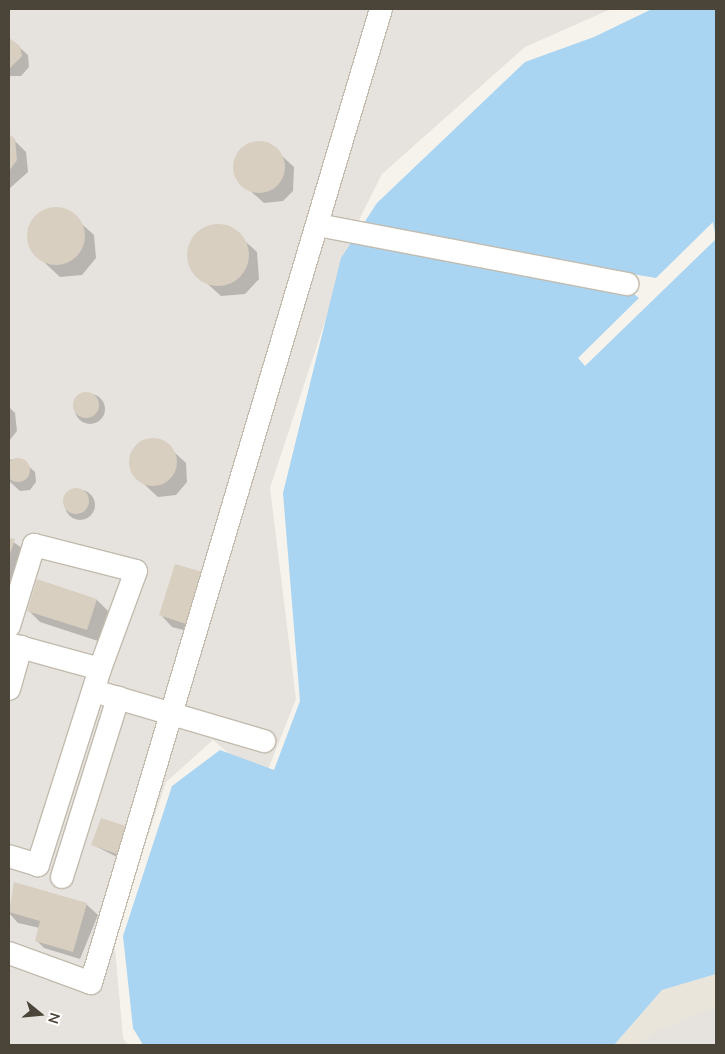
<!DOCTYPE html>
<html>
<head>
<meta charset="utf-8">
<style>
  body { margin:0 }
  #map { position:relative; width:725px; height:1054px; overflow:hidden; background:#f6f3ec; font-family:Mulish,sans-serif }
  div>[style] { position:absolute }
  .residential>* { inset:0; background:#eae5da }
  .industrial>* { inset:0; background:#e6e2dd }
  .water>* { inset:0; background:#a9d4f2 }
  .pier>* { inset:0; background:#f6f3ec }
  .shadow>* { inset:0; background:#0003 }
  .round { border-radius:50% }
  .building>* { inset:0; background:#d8cfc1 }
  .roads { filter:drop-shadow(1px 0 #c2bbae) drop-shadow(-1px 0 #c2bbae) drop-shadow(0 1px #c2bbae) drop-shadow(0 -1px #c2bbae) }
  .minor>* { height:22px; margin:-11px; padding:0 11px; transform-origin:11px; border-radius:11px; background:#fff }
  span { translate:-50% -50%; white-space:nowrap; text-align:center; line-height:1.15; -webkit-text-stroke:5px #fff; paint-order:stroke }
  .frame { position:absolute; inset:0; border:10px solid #4b4439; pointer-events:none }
  .north { position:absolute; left:15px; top:989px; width:50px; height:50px; -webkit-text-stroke:4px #fff; paint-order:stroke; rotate:107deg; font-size:14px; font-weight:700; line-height:20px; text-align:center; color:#4b4439 }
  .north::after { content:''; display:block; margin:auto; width:18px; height:22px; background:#4b4439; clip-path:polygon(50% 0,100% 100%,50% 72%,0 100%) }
</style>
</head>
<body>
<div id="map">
  <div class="residential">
    <i style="clip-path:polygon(716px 974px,716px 1045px,614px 1045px,662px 990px)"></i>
  </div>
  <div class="industrial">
    <i style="clip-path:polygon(9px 9px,611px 9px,525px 47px,382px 174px,357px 224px,270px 488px,296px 699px,263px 782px,213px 740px,166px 782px,114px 937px,123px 1038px,128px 1045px,9px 1045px)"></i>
    <i style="clip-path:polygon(716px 1006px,716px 1045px,636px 1045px,655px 1032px)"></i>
  </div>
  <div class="water">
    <i style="clip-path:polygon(652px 9px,716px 9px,716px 974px,662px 990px,614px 1045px,143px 1045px,133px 1028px,123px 936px,172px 786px,220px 750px,274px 770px,300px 701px,283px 493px,341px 258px,377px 203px,525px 62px,594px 37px)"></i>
  </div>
  <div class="pier">
    <i style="clip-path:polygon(713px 222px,716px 239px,585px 366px,578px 358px,639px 298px,630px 291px,361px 227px,656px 278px)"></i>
  </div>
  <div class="shadow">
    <i style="clip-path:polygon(10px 39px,28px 55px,29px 67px,21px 76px,9px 76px)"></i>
    <i style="clip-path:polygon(9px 135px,26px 152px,28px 172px,9px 189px)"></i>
    <i style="clip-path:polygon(267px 142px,294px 167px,293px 191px,283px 201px,264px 203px,237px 179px,235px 159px,247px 144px)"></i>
    <i style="clip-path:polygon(65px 209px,94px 235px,96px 258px,82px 275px,60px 277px,31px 250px,28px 228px,43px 211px)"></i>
    <i style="clip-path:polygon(227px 225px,257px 252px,259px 279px,245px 294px,221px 296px,191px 269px,189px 246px,204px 228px)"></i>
    <i class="round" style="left:75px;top:394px;width:30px;height:30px"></i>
    <i style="clip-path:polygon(9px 407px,15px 413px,17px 431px,9px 441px)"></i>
    <i style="clip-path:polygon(160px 439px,186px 463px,187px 482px,176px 495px,158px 497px,132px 473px,130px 455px,141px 441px)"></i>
    <i style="clip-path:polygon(19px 458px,35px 472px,36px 482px,30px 490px,20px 491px,9px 481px,9px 460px)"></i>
    <i class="round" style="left:65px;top:490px;width:30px;height:30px"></i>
    <i style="clip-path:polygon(9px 539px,22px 548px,9px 588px)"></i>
    <i style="clip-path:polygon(201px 573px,198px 634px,172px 627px,161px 615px)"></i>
    <i style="clip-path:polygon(97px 600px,108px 611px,98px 641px,40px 622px,28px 610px)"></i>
    <i style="clip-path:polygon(101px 819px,127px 862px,93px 845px)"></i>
    <i style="clip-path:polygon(15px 884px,86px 904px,98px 915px,80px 959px,44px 948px,36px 940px,40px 928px,18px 923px,9px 913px)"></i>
  </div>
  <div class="building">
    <i style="clip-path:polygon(9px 38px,20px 46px,22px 56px,9px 69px)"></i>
    <i style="clip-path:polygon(9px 134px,15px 139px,17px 160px,9px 171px)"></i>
    <i class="round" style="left:233px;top:141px;width:52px;height:52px"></i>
    <i class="round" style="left:27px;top:207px;width:58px;height:58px"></i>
    <i class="round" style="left:187px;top:224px;width:62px;height:62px"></i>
    <i class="round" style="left:73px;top:392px;width:26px;height:26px"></i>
    <i class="round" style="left:129px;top:438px;width:48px;height:48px"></i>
    <i class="round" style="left:6px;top:458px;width:24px;height:24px"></i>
    <i class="round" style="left:63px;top:488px;width:26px;height:26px"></i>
    <i style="clip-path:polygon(9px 538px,15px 539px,9px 557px)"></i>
    <i style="clip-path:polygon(175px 564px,202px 572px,186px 624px,159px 615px)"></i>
    <i style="clip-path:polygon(37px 579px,97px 599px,87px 630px,27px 611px)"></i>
    <i style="clip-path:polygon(101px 818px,129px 827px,120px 855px,91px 845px)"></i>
    <i style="clip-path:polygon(14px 882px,87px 903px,73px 952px,35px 941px,40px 921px,9px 912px)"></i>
  </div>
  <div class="roads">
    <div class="minor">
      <i style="left:318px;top:225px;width:315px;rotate:10.8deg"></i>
      <i style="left:9px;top:626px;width:85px;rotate:-72.8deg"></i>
      <i style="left:34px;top:545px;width:105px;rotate:14.3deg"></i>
      <i style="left:136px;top:571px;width:104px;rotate:110.2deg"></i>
      <i style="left:9px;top:644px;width:94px;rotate:15.4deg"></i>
      <i style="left:100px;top:669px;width:206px;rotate:107.6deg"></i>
      <i style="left:38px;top:865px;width:30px;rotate:-163deg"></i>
      <i style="left:9px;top:689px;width:44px;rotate:-74.1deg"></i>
      <i style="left:104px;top:694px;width:167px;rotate:16.4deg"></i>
      <i style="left:62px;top:877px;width:188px;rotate:-72.6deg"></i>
      <i style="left:9px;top:953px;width:87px;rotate:20.1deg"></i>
      <i style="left:91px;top:983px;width:1016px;rotate:-73.42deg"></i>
    </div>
  </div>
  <div class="frame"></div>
  <div class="north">N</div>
</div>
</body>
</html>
